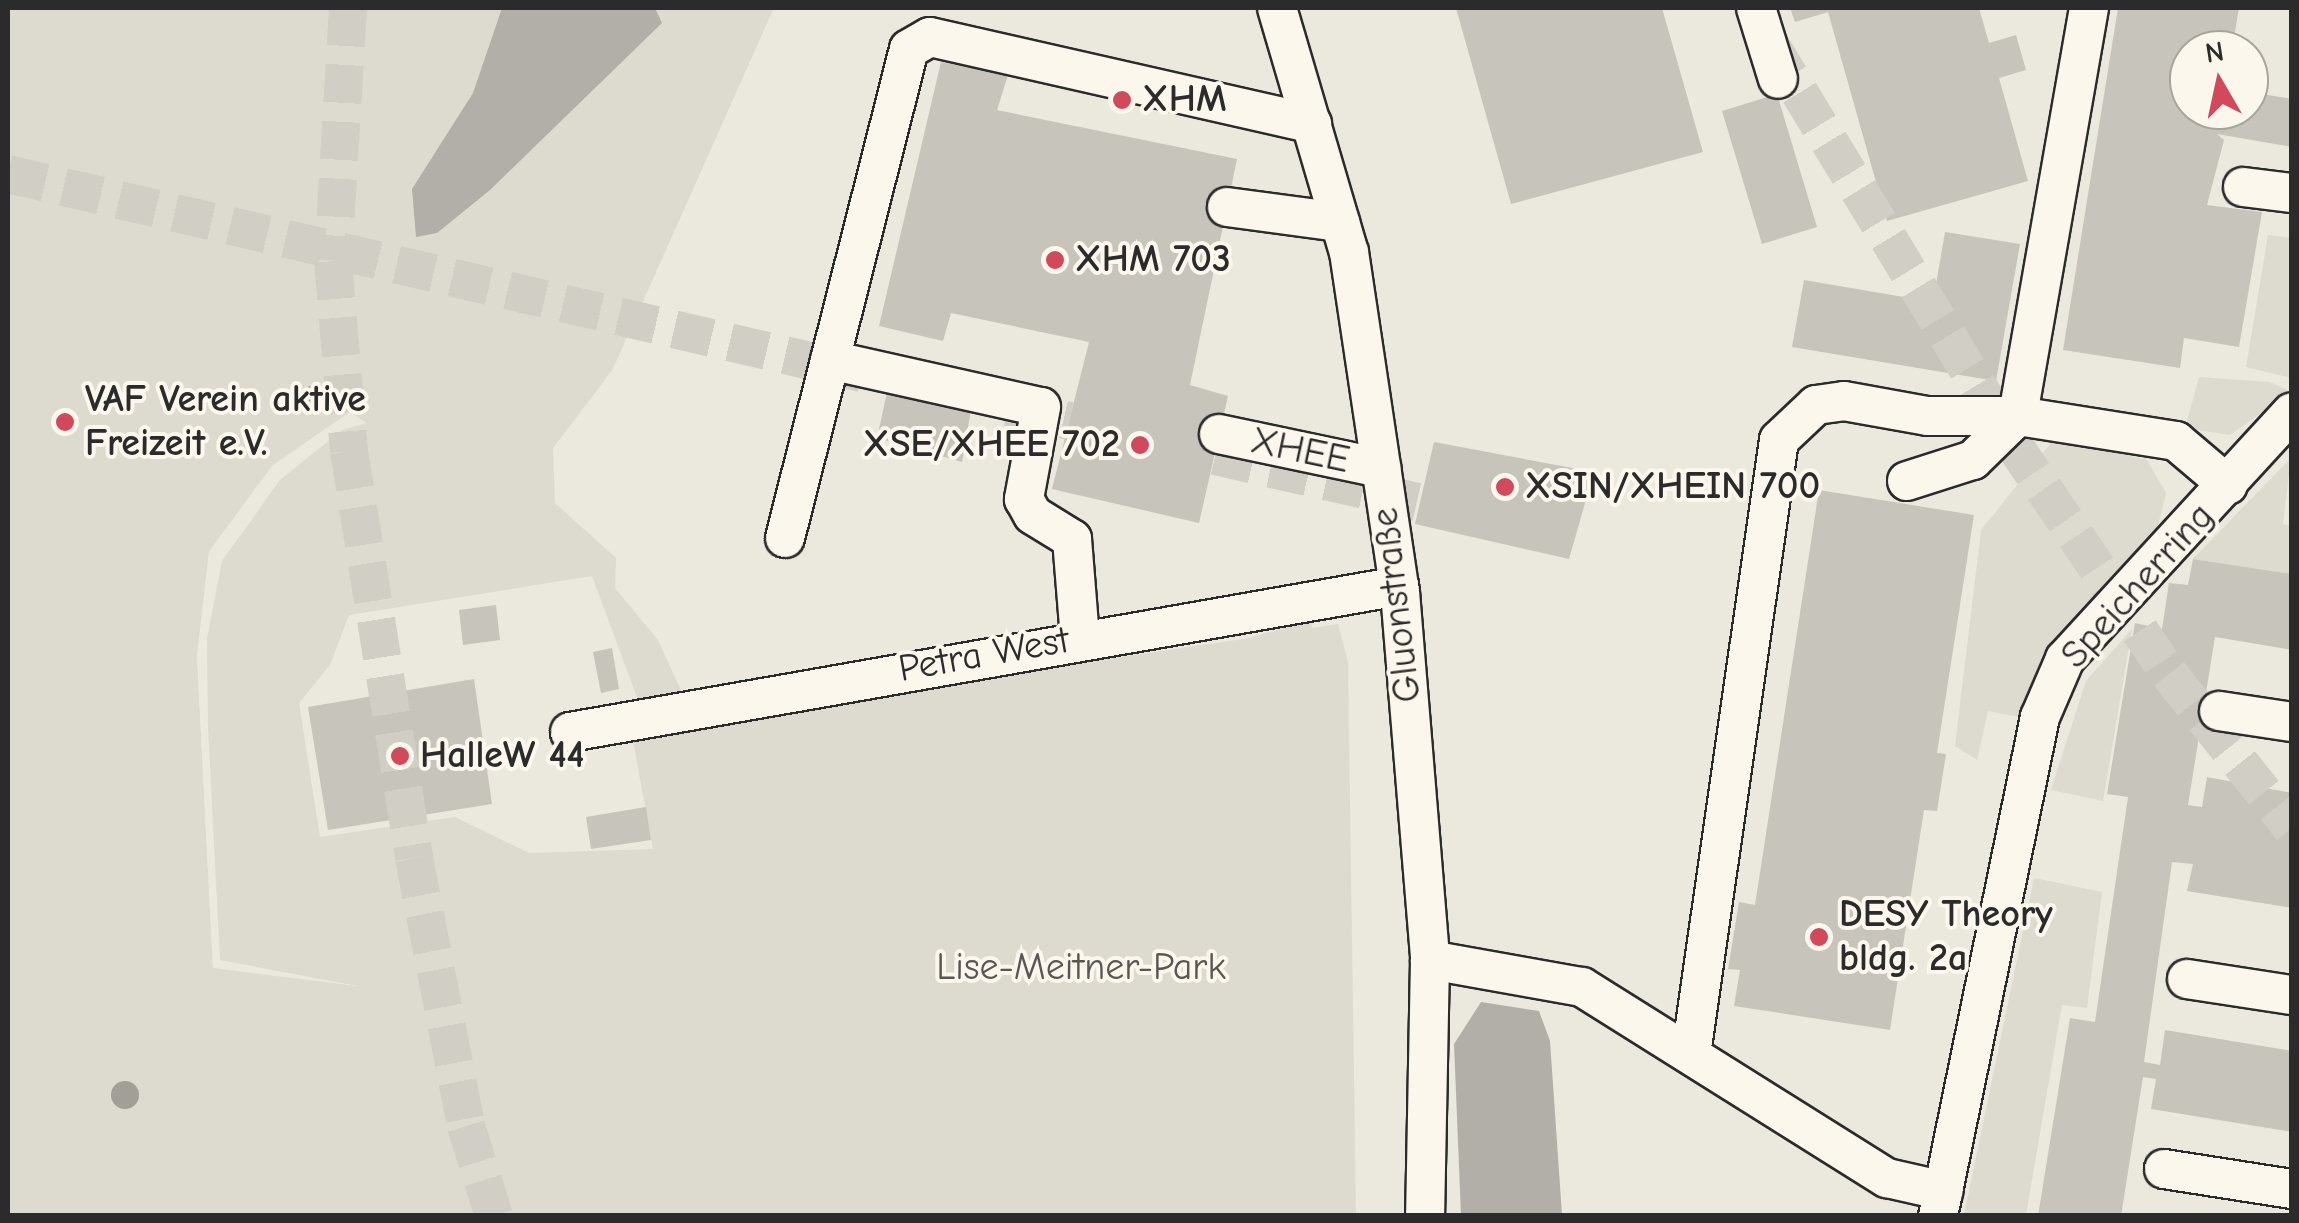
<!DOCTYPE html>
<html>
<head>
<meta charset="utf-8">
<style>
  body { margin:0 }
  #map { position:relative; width:2299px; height:1223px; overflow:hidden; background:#fbf7ec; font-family:"Comic Neue",sans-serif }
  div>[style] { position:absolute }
  .built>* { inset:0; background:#ebe8de }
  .green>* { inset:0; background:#dddad0 }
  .water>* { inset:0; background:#b1afa7 }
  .building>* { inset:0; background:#c7c4bc }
  .minor-tunnel>* { height:38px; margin-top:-19px; transform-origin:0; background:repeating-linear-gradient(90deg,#d1cec5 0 38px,transparent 0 57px) }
  .roads { filter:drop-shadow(2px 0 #2b2b2b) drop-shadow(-2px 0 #2b2b2b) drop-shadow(0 2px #2b2b2b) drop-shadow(0 -2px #2b2b2b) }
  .minor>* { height:38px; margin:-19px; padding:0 19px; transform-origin:19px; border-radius:19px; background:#fbf7ec }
  .trees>* { width:28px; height:28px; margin:-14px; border-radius:50%; background:#a19f98 }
  .dots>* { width:28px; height:28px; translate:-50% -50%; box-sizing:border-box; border:5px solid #fbf7ec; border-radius:50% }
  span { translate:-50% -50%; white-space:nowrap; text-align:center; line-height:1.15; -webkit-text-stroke:8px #fbf7ec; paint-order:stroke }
  .poi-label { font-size:38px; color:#2b2b2b; font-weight:700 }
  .left { translate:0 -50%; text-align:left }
  .right { translate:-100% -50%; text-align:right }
  .street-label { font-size:38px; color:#2b2b2b }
  .park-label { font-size:38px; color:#585754 }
  .frame { position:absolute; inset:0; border:10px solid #2b2b2b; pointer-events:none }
  .north { position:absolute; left:2169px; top:30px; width:100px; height:100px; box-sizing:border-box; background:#fbf7ec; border:2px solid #a8a59f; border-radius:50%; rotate:351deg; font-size:28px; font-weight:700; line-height:40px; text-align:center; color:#2b2b2b }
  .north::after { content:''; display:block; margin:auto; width:35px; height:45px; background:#d1495b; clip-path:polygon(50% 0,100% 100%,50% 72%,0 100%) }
</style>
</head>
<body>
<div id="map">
  <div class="built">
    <i style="clip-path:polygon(evenodd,774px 8px,2291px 8px,2291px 1215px,1338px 1215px,1310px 620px,1244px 641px,509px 968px,334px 986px,213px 969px,197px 656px,209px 552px,272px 466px,350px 412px,572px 402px,613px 369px,774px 8px,2189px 50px,2249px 50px,2249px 110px,2189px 110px,2189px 50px)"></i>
  </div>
  <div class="green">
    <i style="clip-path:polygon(evenodd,8px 8px,774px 8px,613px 369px,553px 448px,555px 503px,616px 558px,615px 588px,658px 640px,684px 697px,641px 708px,592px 576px,349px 615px,330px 665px,299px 703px,320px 837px,455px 817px,529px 853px,653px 849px,631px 730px,1249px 638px,1311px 620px,1312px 628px,1338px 624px,1348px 662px,1356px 1215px,8px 1215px,8px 8px,350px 412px,367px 423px,342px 430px,280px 480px,222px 561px,207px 639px,208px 726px,220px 960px,357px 986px,213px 968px,197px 656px,209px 552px,272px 466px,350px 412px)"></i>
    <i style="clip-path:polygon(2268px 235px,2291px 238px,2291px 378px,2246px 367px)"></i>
    <i style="clip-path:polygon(2199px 377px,2270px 382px,2291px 392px,2230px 435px,2185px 428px)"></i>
    <i style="clip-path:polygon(2055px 438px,2147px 460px,2166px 493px,2157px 530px,2053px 647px,2019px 717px,1988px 711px,1977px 760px,1955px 746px,1981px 530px)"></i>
    <i style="clip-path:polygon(2291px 458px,2283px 524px,2291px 526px,2291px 574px,2193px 559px)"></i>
    <i style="clip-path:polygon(2132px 629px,2103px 801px,2051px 790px,2086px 681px)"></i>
    <i style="clip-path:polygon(2034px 878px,2102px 892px,2087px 1008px,2062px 1005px,2026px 1215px,1964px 1215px)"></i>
  </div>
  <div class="water">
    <i style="clip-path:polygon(502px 8px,655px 8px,662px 23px,490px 190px,437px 233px,416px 237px,412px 189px,473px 93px)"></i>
    <i style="clip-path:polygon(1481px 1002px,1539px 1011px,1550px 1041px,1562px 1215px,1461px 1215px,1454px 1044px)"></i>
  </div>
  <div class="building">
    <i style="clip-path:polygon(1456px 8px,1662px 8px,1703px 152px,1511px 204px)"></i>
    <i style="clip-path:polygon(1790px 8px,1979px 8px,1989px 43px,2016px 35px,2026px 70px,1999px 78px,2028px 181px,1887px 221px,1828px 12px,1795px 22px)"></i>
    <i style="clip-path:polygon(2118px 8px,2239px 8px,2232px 50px,2189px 50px,2189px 110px,2249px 110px,2249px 92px,2292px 99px,2292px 147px,2217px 134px,2224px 140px,2207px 205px,2262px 212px,2239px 347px,2184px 338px,2180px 368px,2063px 350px)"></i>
    <i style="clip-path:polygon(941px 62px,1008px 75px,997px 110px,1237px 159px,1190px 385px,1228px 396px,1199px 523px,1052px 489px,1089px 342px,951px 313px,943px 341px,879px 326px)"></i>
    <i style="clip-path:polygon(1777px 94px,1817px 227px,1762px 244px,1722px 111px)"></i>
    <i style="clip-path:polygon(1945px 232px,2020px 244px,1996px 381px,1792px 347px,1804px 280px,1933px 302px)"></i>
    <i style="clip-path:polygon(890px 379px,972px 404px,962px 462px,877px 438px)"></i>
    <i style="clip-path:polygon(1434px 442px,1594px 472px,1569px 559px,1415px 524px)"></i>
    <i style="clip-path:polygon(1819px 490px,1974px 515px,1937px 753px,1946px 754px,1937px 811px,1924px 810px,1890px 1030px,1734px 1006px,1740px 970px,1728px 969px,1739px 902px,1755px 905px)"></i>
    <i style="clip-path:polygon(2193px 559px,2292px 574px,2292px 650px,2215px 637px,2188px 805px,2202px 807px,2207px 777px,2292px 793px,2292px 908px,2187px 891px,2193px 864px,2172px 862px,2144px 1062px,2160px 1065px,2165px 1030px,2292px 1051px,2292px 1132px,2151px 1109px,2156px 1079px,2143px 1077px,2121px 1216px,2038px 1216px,2070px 1018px,2095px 1022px,2128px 797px,2107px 794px,2135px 623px,2162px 629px,2169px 583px,2188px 585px)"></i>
    <i style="clip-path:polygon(496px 605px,500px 640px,463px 645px,459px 610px)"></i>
    <i style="clip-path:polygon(612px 648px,619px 689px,601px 693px,593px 652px)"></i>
    <i style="clip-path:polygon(474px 679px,492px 804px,328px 830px,308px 707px)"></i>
    <i style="clip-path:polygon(646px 807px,651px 840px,591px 849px,586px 817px)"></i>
  </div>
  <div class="minor-tunnel">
    <i style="left:348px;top:8px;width:253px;rotate:93.4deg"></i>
    <i style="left:333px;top:261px;width:191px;rotate:85.2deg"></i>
    <i style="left:349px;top:451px;width:412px;rotate:80.9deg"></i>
    <i style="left:414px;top:858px;width:273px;rotate:79deg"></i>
    <i style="left:466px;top:1126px;width:94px;rotate:72.7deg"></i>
    <i style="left:1770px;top:44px;width:466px;rotate:58.7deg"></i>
    <i style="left:2012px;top:442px;width:280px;rotate:55.9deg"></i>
    <i style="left:2169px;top:674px;width:197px;rotate:51.4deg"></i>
    <i style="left:8px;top:174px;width:877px;rotate:13.12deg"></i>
    <i style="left:1008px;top:407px;width:63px;rotate:12.9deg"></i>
    <i style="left:1215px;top:456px;width:207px;rotate:12.8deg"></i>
  </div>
  <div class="roads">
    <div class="minor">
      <i style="left:1277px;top:8px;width:254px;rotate:73.6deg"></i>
      <i style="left:1349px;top:252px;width:344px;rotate:81.5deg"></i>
      <i style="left:1400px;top:592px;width:369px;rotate:85.3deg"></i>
      <i style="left:1430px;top:960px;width:256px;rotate:91.1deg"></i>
      <i style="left:1756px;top:8px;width:74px;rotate:72.8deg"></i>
      <i style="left:2089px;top:8px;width:414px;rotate:99.9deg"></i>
      <i style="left:2018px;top:416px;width:160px;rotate:9deg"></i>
      <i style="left:2176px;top:441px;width:68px;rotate:40.2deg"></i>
      <i style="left:2243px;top:187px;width:49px;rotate:7deg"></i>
      <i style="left:1227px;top:207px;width:114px;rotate:7.6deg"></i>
      <i style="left:830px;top:360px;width:216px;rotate:12.6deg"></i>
      <i style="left:1041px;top:407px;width:94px;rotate:100.5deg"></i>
      <i style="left:1024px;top:499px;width:18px;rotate:61deg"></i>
      <i style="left:1033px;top:515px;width:46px;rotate:31.6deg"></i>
      <i style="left:1072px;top:539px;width:100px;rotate:85.4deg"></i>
      <i style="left:1219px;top:434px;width:166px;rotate:11.9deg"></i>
      <i style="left:1907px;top:481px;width:69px;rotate:-17.7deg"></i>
      <i style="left:1973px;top:460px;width:63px;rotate:-44.4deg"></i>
      <i style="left:785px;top:538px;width:504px;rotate:-75.77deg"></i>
      <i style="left:909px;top:49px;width:24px;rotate:-30deg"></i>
      <i style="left:930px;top:37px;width:392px;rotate:12.8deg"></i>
      <i style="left:2219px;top:711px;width:74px;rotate:8.6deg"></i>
      <i style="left:570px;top:732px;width:842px;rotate:-9.99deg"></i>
      <i style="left:1430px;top:960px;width:154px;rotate:10.1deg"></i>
      <i style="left:1582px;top:987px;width:360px;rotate:32.1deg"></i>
      <i style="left:1887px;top:1178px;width:58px;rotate:12.8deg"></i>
      <i style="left:2187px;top:979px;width:106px;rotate:8.7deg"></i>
      <i style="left:1691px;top:1054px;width:620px;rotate:-81.84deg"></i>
      <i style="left:1779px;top:440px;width:51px;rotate:-43.4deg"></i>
      <i style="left:1816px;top:405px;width:28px;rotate:-8deg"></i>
      <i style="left:1844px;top:401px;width:84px;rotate:10.2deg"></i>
      <i style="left:1927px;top:416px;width:91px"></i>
      <i style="left:2164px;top:1169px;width:130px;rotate:8.9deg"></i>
      <i style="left:1938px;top:1216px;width:509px;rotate:-78.45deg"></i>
      <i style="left:2040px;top:717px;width:63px;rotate:-66.7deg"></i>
      <i style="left:2065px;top:659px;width:335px;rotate:-47.4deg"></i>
    </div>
  </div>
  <div class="trees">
    <i style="left:317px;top:398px"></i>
    <i style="left:125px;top:1095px"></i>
  </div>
  <div class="dots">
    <i style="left:1122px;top:100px;background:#d1495b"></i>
    <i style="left:1055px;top:260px;background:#d1495b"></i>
    <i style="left:65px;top:422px;background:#d1495b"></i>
    <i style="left:1140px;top:445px;background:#d1495b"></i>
    <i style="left:1505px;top:487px;background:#d1495b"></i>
    <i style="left:400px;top:756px;background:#d1495b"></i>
    <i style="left:1819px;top:937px;background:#d1495b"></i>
  </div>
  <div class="poi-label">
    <span class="left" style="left:1142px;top:100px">XHM</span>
    <span class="left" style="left:1075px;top:260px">XHM 703</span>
    <span class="left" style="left:85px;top:422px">VAF Verein aktive<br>Freizeit e.V.</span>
    <span class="right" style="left:1120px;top:445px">XSE/XHEE 702</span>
    <span class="left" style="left:1525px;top:487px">XSIN/XHEIN 700</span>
    <span class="left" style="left:420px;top:756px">HalleW 44</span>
    <span class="left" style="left:1839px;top:937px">DESY Theory<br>bldg. 2a</span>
  </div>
  <div class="street-label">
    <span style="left:1300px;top:451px;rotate:12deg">XHEE</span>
    <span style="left:2138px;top:586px;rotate:-48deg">Speicherring</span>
    <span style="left:1397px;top:605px;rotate:-97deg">Gluonstraße</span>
    <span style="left:984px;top:655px;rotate:-10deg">Petra West</span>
  </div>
  <div class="park-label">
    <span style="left:1081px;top:968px">Lise-Meitner-Park</span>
  </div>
  <div class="frame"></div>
  <div class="north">N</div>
</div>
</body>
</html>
